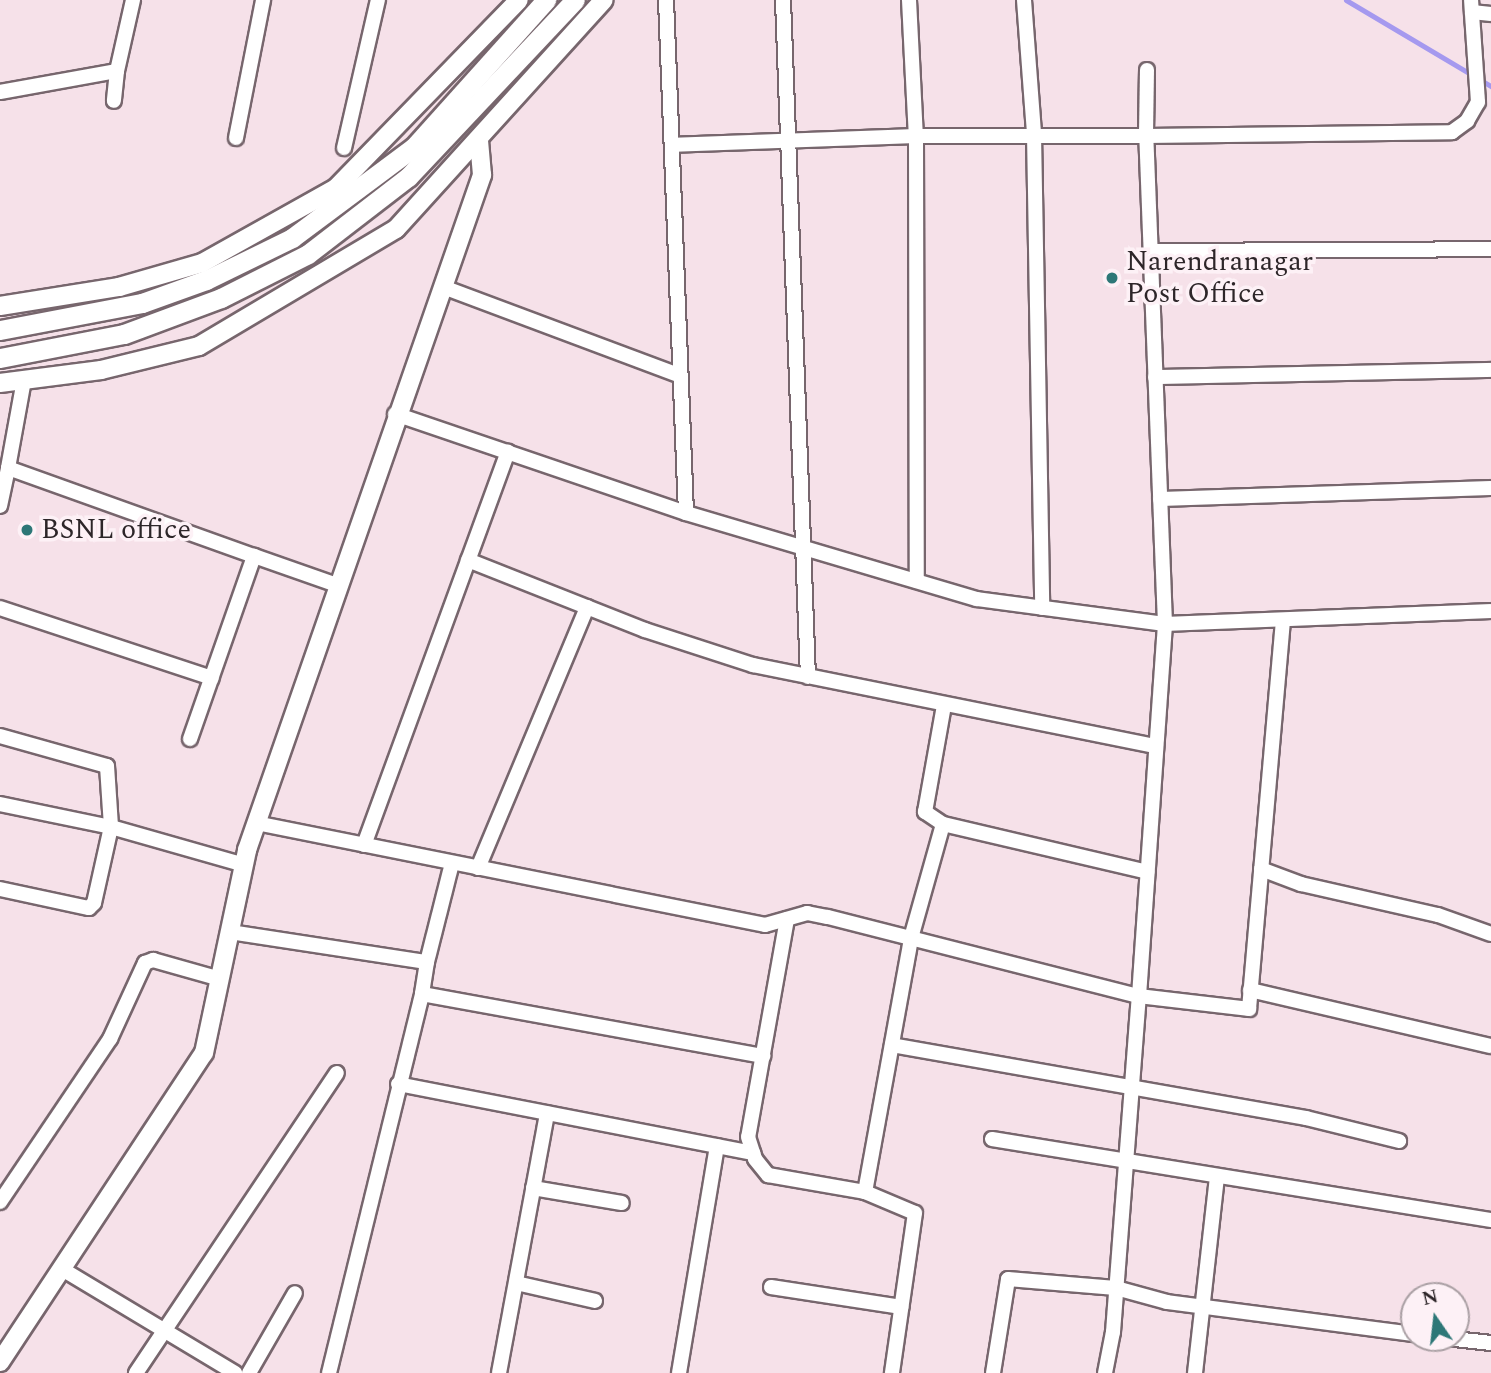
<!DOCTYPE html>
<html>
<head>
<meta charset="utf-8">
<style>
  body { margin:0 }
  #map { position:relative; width:1491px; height:1373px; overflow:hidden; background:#f6e1e9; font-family:Spectral,serif }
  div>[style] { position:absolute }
  .stream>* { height:5px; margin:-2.5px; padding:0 2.5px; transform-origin:2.5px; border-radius:2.5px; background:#a599ef }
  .roads { filter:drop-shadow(2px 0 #77666d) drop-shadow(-2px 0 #77666d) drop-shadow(0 2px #77666d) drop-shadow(0 -2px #77666d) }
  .minor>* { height:14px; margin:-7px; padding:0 7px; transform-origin:7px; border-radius:7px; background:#fff }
  .tertiary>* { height:18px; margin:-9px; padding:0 9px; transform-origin:9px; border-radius:9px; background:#fff }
  .secondary>* { height:19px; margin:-9.5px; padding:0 9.5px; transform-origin:9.5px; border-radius:9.5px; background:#fff }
  .dots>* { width:19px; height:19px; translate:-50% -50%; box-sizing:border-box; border:4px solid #fdf1f6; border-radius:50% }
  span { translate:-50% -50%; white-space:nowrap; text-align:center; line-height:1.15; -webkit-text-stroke:7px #fdf1f6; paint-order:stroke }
  .poi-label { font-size:28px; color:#2d2629 }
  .left { translate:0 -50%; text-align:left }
  .north { position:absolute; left:1400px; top:1282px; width:70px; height:70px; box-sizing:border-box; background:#fdf1f6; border:2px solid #aaa0a4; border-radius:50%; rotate:346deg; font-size:19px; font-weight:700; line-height:28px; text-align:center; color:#2d2629 }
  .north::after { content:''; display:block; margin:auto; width:24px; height:32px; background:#2d7777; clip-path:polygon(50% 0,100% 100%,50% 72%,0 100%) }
</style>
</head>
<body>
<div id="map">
  <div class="stream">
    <i style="left:1346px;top:0;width:169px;rotate:30.7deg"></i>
  </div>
  <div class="roads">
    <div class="minor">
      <i style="left:666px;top:0;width:513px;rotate:87.77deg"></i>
      <i style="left:686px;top:513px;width:303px;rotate:16.5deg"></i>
      <i style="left:977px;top:599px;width:190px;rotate:7.6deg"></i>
      <i style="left:1165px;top:624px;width:488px;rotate:-92.2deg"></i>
      <i style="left:1146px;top:136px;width:230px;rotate:180deg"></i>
      <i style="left:916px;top:136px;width:241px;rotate:177.9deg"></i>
      <i style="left:783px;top:0;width:677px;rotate:87.89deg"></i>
      <i style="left:909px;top:0;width:136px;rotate:87.1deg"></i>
      <i style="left:916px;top:136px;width:445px;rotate:89.9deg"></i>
      <i style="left:1024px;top:0;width:134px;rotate:85.7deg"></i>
      <i style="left:1034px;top:134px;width:474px;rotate:89deg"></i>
      <i style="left:1472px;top:12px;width:19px;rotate:6deg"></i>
      <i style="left:1147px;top:70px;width:66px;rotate:90.9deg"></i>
      <i style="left:1146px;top:136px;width:306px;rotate:-0.7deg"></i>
      <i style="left:1452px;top:132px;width:19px;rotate:-36deg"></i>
      <i style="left:1467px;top:121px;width:22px;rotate:-60deg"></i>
      <i style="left:1478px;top:102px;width:102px;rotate:-93.9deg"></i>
      <i style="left:117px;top:71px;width:73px;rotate:-77.3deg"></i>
      <i style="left:0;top:92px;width:119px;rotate:-10.2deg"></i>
      <i style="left:117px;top:71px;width:30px;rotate:96deg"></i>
      <i style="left:236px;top:138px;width:141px;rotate:-78.9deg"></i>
      <i style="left:344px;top:148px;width:152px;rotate:-77.1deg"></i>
      <i style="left:1151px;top:251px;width:340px;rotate:-0.3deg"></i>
      <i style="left:443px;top:287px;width:251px;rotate:20.5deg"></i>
      <i style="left:1155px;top:377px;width:336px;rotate:-1.2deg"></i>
      <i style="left:24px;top:380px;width:89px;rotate:100.3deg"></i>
      <i style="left:8px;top:468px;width:261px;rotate:19.7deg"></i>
      <i style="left:395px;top:414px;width:307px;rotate:18.8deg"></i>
      <i style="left:1160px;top:499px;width:331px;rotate:-1.9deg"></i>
      <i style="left:0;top:506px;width:39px;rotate:-78deg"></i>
      <i style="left:468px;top:560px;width:190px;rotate:21.6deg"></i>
      <i style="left:645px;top:630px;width:114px;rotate:18deg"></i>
      <i style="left:753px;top:665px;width:411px;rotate:11.4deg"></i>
      <i style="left:0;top:608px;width:223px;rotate:18.3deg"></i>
      <i style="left:0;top:736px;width:111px;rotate:15.7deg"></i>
      <i style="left:107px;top:766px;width:61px;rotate:86.2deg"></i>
      <i style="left:111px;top:827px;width:113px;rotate:-168.3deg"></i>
      <i style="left:190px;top:739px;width:194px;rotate:-70.7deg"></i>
      <i style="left:254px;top:556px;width:88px;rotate:19.3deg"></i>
      <i style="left:256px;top:823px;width:519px;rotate:11.33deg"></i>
      <i style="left:765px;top:925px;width:44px;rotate:-15.9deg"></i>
      <i style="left:807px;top:913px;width:21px;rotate:11deg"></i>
      <i style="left:828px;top:917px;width:321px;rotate:14.3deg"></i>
      <i style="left:1139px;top:996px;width:373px;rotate:-86deg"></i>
      <i style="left:1165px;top:624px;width:326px;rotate:-2.3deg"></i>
      <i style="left:943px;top:824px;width:22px;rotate:-146deg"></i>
      <i style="left:925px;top:812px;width:109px;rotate:-79.9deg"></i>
      <i style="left:364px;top:845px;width:419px;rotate:-69.9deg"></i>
      <i style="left:478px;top:868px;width:283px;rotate:-67.3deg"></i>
      <i style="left:1261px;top:869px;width:43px;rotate:20.6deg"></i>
      <i style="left:1301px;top:884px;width:140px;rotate:12.8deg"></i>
      <i style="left:1438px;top:915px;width:56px;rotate:19.7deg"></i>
      <i style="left:0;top:889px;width:91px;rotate:12.1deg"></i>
      <i style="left:89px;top:908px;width:7px;rotate:-45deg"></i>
      <i style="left:94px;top:903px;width:78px;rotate:-77.4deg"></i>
      <i style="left:111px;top:827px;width:138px;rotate:15.9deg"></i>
      <i style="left:787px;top:919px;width:221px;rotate:100.1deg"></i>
      <i style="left:748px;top:1137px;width:23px;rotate:72deg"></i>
      <i style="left:755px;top:1159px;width:21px;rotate:51deg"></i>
      <i style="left:768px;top:1175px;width:98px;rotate:9.9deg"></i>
      <i style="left:865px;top:1192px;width:54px;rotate:22.8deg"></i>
      <i style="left:915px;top:1213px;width:162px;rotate:98.2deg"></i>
      <i style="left:230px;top:932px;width:199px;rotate:8.7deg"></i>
      <i style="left:427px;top:962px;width:32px;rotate:99deg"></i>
      <i style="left:422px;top:994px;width:347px;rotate:10.3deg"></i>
      <i style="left:427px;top:962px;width:102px;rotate:-75.8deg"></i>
      <i style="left:1250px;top:990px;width:247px;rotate:13.1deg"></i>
      <i style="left:892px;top:1045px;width:420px;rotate:10deg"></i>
      <i style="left:1306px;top:1118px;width:96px;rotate:13.9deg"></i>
      <i style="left:398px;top:1084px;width:362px;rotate:11deg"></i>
      <i style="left:992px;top:1139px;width:506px;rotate:9.22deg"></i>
      <i style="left:533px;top:1188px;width:90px;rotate:9.6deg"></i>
      <i style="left:865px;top:1192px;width:258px;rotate:-79.7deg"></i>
      <i style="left:911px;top:938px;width:118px;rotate:-74.3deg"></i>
      <i style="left:943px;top:824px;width:210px;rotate:13.2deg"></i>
      <i style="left:0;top:1202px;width:197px;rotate:-56deg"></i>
      <i style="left:110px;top:1039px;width:84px;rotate:-65.3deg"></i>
      <i style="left:145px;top:963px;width:9px;rotate:-21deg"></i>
      <i style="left:153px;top:960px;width:70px;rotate:15.8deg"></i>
      <i style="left:62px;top:1269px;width:202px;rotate:31deg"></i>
      <i style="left:516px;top:1283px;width:81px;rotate:12.8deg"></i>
      <i style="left:771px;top:1287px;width:132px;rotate:8.7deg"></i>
      <i style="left:1445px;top:1338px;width:46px;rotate:6.2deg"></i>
      <i style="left:136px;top:1373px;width:361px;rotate:-56.2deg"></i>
      <i style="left:249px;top:1373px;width:92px;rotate:-60.1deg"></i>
      <i style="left:329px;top:1373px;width:390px;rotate:-76.2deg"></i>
      <i style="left:499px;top:1373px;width:264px;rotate:-79.5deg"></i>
      <i style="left:679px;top:1373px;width:230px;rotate:-80.5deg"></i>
      <i style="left:993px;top:1373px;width:95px;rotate:-80.9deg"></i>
      <i style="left:1008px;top:1279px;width:108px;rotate:4.8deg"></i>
      <i style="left:1116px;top:1288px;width:53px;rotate:15.4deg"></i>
      <i style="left:1167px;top:1302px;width:249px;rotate:7.4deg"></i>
      <i style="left:1105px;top:1373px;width:42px;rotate:-79deg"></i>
      <i style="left:1113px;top:1332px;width:337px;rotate:-85.6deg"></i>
      <i style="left:1139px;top:996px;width:111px;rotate:6.7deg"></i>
      <i style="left:1249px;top:1009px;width:390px;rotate:-85deg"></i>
      <i style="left:1195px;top:1373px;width:198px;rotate:-83.6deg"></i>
    </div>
    <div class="tertiary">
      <i style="left:0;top:306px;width:121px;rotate:-9.1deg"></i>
      <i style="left:119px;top:287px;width:86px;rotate:-16.1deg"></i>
      <i style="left:202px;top:263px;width:154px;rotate:-29.2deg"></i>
      <i style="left:336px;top:188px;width:262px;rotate:-45.8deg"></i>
      <i style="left:0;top:383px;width:102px;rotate:-7.3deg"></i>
      <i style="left:101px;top:370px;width:101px;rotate:-13.8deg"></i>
      <i style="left:199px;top:346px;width:229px;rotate:-30.7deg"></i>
      <i style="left:396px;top:229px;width:309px;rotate:-47.8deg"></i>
      <i style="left:0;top:1362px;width:370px;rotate:-56.6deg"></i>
      <i style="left:204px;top:1053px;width:208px;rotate:-78deg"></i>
      <i style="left:247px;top:850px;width:715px;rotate:-70.8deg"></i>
      <i style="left:482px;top:175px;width:33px;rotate:-95deg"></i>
    </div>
    <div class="secondary">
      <i style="left:0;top:330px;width:145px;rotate:-10.8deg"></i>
      <i style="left:142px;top:303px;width:68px;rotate:-19.8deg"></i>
      <i style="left:206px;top:280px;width:96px;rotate:-26deg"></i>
      <i style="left:292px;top:238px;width:152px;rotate:-36.7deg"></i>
      <i style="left:414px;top:147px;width:198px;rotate:-48.1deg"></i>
      <i style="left:0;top:358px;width:126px;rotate:-11deg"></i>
      <i style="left:124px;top:334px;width:103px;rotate:-20.4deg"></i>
      <i style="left:221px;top:298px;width:97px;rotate:-26.8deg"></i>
      <i style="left:308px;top:254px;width:126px;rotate:-37.6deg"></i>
      <i style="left:408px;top:177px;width:243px;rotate:-46.7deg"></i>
    </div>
  </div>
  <div class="dots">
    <i style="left:1112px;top:278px;background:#2d7777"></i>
    <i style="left:27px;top:530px;background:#2d7777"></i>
  </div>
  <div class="poi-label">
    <span class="left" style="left:1126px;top:278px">Narendranagar<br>Post Office</span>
    <span class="left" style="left:41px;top:530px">BSNL office</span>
  </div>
  <div class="north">N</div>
</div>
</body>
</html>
